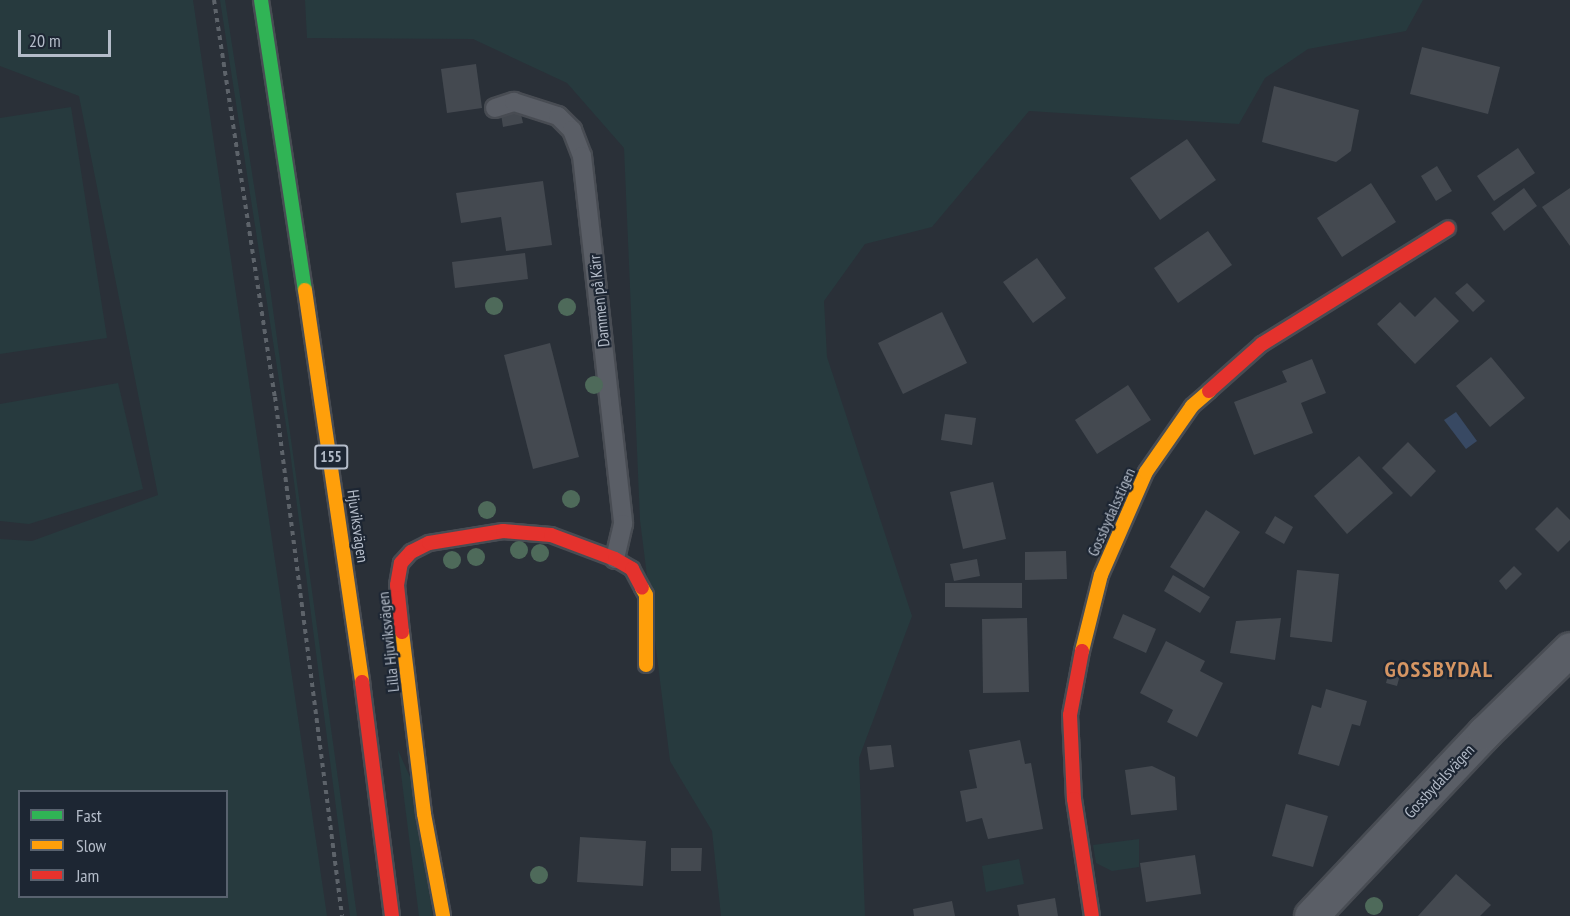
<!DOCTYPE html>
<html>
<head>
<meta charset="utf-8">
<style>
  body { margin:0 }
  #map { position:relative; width:1570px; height:916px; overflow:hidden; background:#2a3038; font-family:"PT Sans Narrow",sans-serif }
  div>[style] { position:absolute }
  .green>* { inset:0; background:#273a3e }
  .water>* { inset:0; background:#384963 }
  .building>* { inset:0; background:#444950 }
  .path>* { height:4px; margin-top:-2px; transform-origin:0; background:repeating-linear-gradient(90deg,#5d636a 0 4.5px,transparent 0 9px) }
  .roads { filter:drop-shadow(2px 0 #484c53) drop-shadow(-2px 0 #484c53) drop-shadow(0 2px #484c53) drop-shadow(0 -2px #484c53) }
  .lane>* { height:18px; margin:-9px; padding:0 9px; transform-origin:9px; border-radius:9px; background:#5a5e66 }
  .street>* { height:33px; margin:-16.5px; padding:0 16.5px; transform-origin:16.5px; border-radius:16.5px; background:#5a5e66 }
  .fast>* { height:14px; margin:-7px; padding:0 7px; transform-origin:7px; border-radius:7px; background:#30b455 }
  .slow>* { height:14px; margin:-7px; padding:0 7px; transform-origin:7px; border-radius:7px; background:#ff9f0a }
  .jam>* { height:14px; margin:-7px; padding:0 7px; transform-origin:7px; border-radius:7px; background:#e5322d }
  .trees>* { width:18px; height:18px; margin:-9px; border-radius:50%; background:#4e6a5a }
  span { translate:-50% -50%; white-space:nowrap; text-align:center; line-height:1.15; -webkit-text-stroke:4.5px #1d2633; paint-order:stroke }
  .shield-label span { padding:2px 4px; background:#1d2633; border:2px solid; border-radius:4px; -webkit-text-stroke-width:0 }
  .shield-label { font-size:15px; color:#b4bcc9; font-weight:700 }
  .street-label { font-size:16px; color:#b4bcc9 }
  .district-label { font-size:22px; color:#d59563; font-weight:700; letter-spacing:1.5px }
  .legend { position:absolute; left:18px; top:790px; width:210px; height:108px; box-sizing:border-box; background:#1d2633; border:2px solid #59626f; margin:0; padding:8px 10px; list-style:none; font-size:18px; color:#b4bcc9 }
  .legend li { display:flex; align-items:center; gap:12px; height:30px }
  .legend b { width:30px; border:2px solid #59626f }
  .scale { position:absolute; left:18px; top:30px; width:93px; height:27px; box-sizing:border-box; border:3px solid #b4bcc9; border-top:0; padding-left:8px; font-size:18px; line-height:21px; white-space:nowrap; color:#b4bcc9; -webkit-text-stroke:4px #1d2633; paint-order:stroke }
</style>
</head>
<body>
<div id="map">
  <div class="green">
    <i style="clip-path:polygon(evenodd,0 0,193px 0,327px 916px,0 916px,0 539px,32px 541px,158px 495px,79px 96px,0 66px,0 0,20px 792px,226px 792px,226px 896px,20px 896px,20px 792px)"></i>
    <i style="clip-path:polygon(220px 0,225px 0,270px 288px,357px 916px,350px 916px,290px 451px)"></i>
    <i style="clip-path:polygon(305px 0,1423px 0,1406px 31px,1308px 49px,1265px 78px,1239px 124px,1029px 111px,932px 227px,865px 244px,824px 301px,827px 357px,912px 616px,859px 758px,865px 916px,721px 916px,712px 831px,670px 761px,640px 520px,624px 148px,567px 83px,473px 39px,307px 38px)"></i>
    <i style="clip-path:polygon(71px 107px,107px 338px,0 354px,0 118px)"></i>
    <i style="clip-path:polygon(118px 383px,143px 489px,29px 524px,0 521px,0 404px)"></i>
    <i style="clip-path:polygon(398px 750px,410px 777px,433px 916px,419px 916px)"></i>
    <i style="clip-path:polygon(1139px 839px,1139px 867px,1112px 871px,1096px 863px,1093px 845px)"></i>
    <i style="clip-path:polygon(1019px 859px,1024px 884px,986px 892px,982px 866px)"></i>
  </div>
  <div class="water">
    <i style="clip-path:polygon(1456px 412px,1477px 441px,1466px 449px,1444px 420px)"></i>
  </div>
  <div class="building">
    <i style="clip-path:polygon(1422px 47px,1500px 67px,1488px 114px,1410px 94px)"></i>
    <i style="clip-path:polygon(476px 64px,482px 108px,447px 113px,441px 69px)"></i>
    <i style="clip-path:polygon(1274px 86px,1359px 110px,1351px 151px,1336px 162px,1262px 142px)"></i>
    <i style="clip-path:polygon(520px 110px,523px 123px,503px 127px,501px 114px)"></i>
    <i style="clip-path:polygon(1187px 139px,1216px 180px,1160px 220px,1130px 178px)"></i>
    <i style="clip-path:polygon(1518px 148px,1535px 173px,1494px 201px,1477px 176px)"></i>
    <i style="clip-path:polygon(1437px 166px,1452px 191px,1436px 201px,1421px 176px)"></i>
    <i style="clip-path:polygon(543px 181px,552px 245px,506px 251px,501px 217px,461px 223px,456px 193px)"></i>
    <i style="clip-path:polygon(1371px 183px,1396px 222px,1342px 257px,1317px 218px)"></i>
    <i style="clip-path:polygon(1524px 188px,1537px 206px,1504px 231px,1491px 213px)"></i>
    <i style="clip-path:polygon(1570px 188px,1570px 246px,1542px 207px)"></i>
    <i style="clip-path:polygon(1208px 231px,1232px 265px,1178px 303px,1154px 268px)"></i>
    <i style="clip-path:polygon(525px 253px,528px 279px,455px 288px,452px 262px)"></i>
    <i style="clip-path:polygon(1037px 258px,1066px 298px,1033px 323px,1003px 282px)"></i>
    <i style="clip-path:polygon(1467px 283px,1485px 301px,1473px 312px,1455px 293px)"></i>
    <i style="clip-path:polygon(1435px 297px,1459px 321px,1415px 364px,1377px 324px,1400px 302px,1415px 317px)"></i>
    <i style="clip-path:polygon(942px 312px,967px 363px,903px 394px,878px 343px)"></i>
    <i style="clip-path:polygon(550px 343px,579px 457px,533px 469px,504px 355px)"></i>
    <i style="clip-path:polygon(1491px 357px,1525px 398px,1490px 427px,1456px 386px)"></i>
    <i style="clip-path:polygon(1312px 359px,1326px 393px,1301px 403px,1313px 433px,1254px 455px,1234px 402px,1287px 382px,1282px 371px)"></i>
    <i style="clip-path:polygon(1128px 385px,1151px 420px,1097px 454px,1075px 420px)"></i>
    <i style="clip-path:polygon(945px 414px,976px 418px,972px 445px,941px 440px)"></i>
    <i style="clip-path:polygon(1408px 442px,1436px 471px,1411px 497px,1382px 468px)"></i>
    <i style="clip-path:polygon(1359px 456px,1393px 493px,1347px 534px,1314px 496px)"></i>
    <i style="clip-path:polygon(993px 482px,1006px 539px,963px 549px,950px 492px)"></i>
    <i style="clip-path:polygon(1557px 507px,1570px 520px,1570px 540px,1558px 552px,1535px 529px)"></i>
    <i style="clip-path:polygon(1206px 510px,1240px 532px,1204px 588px,1170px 567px)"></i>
    <i style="clip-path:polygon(1275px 516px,1293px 527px,1284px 544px,1265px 533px)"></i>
    <i style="clip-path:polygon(1066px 551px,1067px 579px,1025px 580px,1025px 552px)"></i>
    <i style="clip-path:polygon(977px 559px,980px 576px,954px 581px,950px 564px)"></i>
    <i style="clip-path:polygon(1514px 566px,1522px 574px,1506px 590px,1499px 581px)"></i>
    <i style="clip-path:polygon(1297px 570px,1339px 574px,1332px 642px,1290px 637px)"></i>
    <i style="clip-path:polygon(1173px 575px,1210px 597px,1200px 613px,1164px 591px)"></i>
    <i style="clip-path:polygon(945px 583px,1022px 583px,1022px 608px,945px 607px)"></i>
    <i style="clip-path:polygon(1123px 614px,1156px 629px,1146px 653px,1113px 638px)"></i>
    <i style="clip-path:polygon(1027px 618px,1029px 692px,983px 693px,982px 619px)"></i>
    <i style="clip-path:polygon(1281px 618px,1275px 660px,1230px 653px,1236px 621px)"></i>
    <i style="clip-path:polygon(1166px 641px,1205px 661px,1200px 671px,1223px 683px,1197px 737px,1167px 722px,1173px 710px,1140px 693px)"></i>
    <i style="clip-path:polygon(1389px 672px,1400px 675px,1397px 686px,1386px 683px)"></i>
    <i style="clip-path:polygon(1326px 689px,1367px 701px,1360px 726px,1352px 724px,1339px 766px,1298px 754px,1312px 705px,1321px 708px)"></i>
    <i style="clip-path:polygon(1020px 740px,1025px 764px,1031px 763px,1043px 829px,988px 839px,982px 818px,966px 822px,960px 791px,977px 788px,969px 750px)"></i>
    <i style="clip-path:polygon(891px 745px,894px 767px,870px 770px,867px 747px)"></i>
    <i style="clip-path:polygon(1152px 766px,1175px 777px,1177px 810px,1131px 815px,1125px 770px)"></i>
    <i style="clip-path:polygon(1286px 804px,1328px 816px,1313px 867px,1272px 856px)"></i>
    <i style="clip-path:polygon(580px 837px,646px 841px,643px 886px,577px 882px)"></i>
    <i style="clip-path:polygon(671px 848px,702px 848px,701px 871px,671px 871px)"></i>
    <i style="clip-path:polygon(1195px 855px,1201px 894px,1146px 902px,1140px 863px)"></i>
    <i style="clip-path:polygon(1456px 874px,1491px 905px,1480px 916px,1418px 916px)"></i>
    <i style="clip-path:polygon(1055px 898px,1058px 916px,1019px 916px,1017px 905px)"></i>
    <i style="clip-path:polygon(952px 901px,955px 916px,914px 916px,913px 909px)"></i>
  </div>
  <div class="path">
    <i style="left:214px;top:0;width:402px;rotate:81.3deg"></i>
    <i style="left:275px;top:397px;width:523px;rotate:82.64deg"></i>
  </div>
  <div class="roads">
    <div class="lane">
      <i style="left:495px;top:108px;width:20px;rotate:-18deg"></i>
      <i style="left:514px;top:102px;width:46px;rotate:17.7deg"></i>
      <i style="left:558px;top:116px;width:20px;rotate:45deg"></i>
      <i style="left:572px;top:130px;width:28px;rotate:69deg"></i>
      <i style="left:582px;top:156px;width:370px;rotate:83.6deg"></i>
      <i style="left:623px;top:524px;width:36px;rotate:103deg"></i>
    </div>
    <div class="street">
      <i style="left:1311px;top:916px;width:252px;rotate:-46.6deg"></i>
      <i style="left:1484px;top:733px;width:120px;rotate:-44.3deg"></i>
    </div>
    <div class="fast">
      <i style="left:261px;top:0;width:293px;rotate:81.4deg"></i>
    </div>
    <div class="slow">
      <i style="left:305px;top:290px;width:396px;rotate:81.7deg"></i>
      <i style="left:642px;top:588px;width:8px;rotate:60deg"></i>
      <i style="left:646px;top:595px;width:70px;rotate:90deg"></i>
      <i style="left:402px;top:632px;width:183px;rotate:83.1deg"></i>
      <i style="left:424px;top:814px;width:104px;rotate:79.4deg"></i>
      <i style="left:1082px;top:651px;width:78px;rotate:-76deg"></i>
      <i style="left:1101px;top:575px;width:112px;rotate:-66.4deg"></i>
      <i style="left:1146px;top:472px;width:80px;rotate:-55.1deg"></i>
      <i style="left:1192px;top:406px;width:23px;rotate:-41deg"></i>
    </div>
    <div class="jam">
      <i style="left:1209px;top:391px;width:71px;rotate:-41.6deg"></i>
      <i style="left:1262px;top:344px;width:219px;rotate:-31.9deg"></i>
      <i style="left:402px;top:632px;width:47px;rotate:-96.1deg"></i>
      <i style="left:397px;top:585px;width:22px;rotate:-80deg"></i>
      <i style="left:401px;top:563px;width:15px;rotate:-48deg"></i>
      <i style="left:411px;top:552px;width:20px;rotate:-27deg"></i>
      <i style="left:429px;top:543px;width:75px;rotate:-9.2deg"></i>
      <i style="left:503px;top:531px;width:48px;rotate:4.8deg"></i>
      <i style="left:551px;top:535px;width:68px;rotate:20.6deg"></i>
      <i style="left:615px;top:559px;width:20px;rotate:30deg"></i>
      <i style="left:632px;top:569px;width:21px;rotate:62deg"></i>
      <i style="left:1082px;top:651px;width:65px;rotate:100.6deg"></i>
      <i style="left:1070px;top:715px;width:84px;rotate:87.3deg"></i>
      <i style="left:1074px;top:799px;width:118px;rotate:81.3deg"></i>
      <i style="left:362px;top:682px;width:236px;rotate:82.7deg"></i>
    </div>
  </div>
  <div class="trees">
    <i style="left:494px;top:306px"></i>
    <i style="left:567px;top:307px"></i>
    <i style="left:594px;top:385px"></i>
    <i style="left:571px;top:499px"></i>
    <i style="left:487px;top:510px"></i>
    <i style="left:519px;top:550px"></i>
    <i style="left:540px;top:553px"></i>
    <i style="left:476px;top:557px"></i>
    <i style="left:452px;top:560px"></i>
    <i style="left:539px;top:875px"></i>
    <i style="left:1374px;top:906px"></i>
  </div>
  <div class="shield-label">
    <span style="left:331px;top:457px">155</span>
  </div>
  <div class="street-label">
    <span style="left:599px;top:301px;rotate:-96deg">Dammen på Kärr</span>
    <span style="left:1111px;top:512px;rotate:-66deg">Gossbydalsstigen</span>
    <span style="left:358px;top:526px;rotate:82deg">Hjuviksvägen</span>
    <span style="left:388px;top:642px;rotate:-96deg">Lilla Hjuviksvägen</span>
    <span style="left:1439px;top:781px;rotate:-47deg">Gossbydalsvägen</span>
  </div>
  <div class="district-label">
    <span style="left:1439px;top:670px">GOSSBYDAL</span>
  </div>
  <ul class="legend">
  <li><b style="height:8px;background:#30b455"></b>Fast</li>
  <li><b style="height:8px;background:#ff9f0a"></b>Slow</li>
  <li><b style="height:8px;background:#e5322d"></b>Jam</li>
  </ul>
  <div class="scale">20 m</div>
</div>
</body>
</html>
